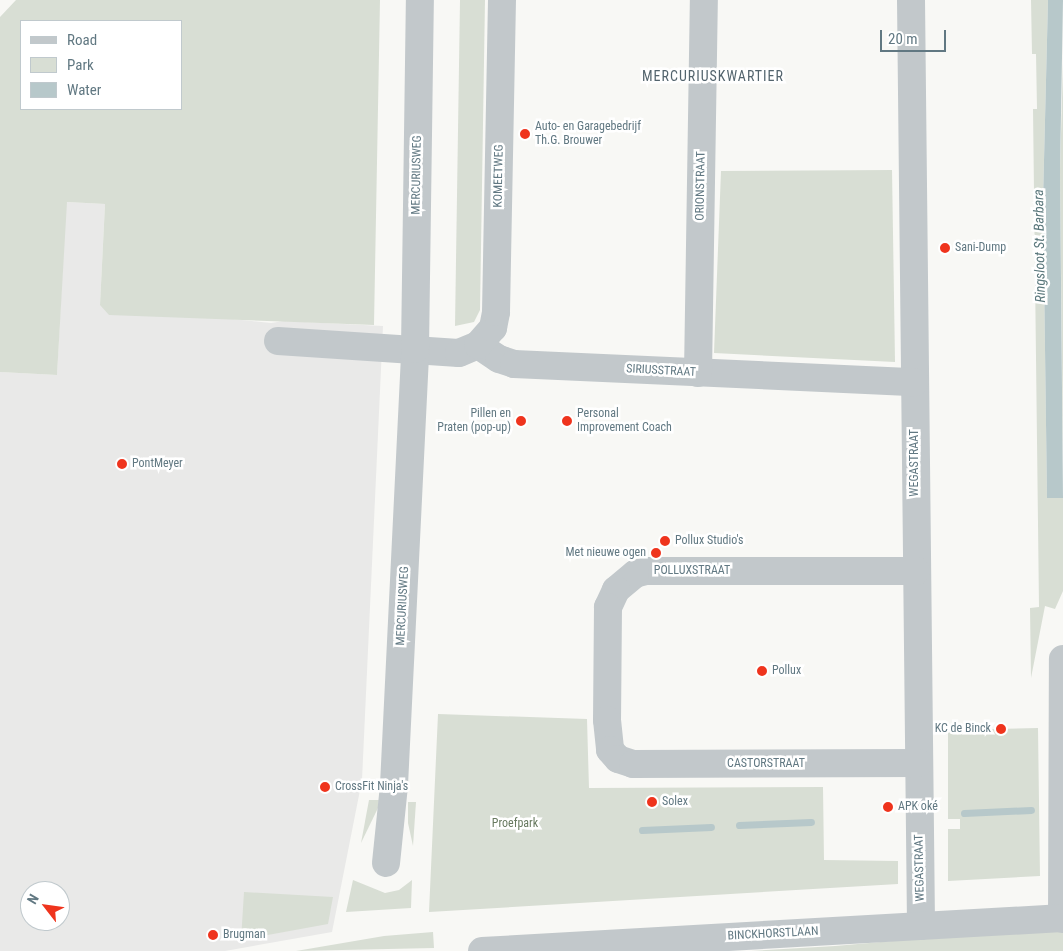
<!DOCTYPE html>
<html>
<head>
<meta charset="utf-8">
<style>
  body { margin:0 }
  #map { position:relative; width:1063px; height:951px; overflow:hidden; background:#f8f8f5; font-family:"Roboto Condensed",sans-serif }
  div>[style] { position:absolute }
  .built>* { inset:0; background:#e9e9e8 }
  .green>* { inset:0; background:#d8ded4 }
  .water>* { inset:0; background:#b7c8ca }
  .stream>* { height:7px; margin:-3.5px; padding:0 3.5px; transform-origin:3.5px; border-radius:3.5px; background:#b7c8ca }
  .minor>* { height:28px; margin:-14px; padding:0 14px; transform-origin:14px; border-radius:14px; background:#c2c8cb }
  .dots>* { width:14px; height:14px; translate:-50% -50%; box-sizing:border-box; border:2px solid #fff; border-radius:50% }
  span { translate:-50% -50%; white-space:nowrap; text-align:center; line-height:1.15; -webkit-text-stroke:5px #fff; paint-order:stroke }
  .poi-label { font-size:12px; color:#617882 }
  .left { translate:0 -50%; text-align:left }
  .right { translate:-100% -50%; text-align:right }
  .street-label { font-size:12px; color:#617882 }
  .park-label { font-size:12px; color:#687a60 }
  .neighbourhood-label { font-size:14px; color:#53646d; letter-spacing:1px }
  .water-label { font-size:14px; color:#5b787c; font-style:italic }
  .legend { position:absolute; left:20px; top:20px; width:162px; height:90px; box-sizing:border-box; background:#fff; border:1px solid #c0c9cd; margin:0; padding:6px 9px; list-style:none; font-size:15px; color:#617882 }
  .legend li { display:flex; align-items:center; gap:10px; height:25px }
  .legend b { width:25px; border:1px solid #c0c9cd }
  .north { position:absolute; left:20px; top:881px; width:50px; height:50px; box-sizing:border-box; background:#fff; border:1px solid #c0c9cd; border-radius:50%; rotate:300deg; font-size:14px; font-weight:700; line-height:20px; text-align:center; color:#617882 }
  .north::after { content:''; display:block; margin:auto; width:18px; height:22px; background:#ef341d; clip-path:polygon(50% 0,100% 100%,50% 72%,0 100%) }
  .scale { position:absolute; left:880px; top:30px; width:66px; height:22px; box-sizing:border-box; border:2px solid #617882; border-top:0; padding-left:6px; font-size:15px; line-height:18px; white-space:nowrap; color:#617882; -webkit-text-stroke:4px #fff; paint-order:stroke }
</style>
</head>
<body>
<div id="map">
  <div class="built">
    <i style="clip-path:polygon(evenodd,66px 202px,105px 204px,100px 305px,271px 323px,284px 321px,383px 326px,362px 780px,332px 932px,225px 951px,0 951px,0 372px,57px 375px,66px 202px,30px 891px,60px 891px,60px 921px,30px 921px,30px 891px)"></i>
  </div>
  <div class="green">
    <i style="clip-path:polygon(evenodd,16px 0,380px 0,374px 325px,109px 315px,100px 305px,105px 204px,67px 202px,57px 375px,0 372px,0 17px,16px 0,21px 21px,181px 21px,181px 109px,21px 109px,21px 21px)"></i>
    <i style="clip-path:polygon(460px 0,485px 0,480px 310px,474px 322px,455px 326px)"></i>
    <i style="clip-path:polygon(1031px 0,1048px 0,1043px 200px,1047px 497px,1063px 498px,1063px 591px,1055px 609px,1045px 606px,1031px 678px,1030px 608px,1039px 607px,1033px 109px,1037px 109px,1036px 54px,1032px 54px)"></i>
    <i style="clip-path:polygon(1063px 63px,1063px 455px,1060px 171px)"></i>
    <i style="clip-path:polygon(892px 170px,895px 362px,714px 353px,721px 171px)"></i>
    <i style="clip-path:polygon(438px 714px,587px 719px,589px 788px,823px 787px,824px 860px,898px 861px,898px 884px,429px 912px)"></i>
    <i style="clip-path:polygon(1038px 728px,1040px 876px,948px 881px,948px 829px,960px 829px,960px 819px,948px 819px,948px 730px)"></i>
    <i style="clip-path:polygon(369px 800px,379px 800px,378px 808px,361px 843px)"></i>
    <i style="clip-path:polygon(408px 802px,416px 802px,413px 846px,408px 823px)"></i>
    <i style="clip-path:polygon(353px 880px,385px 893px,399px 890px,412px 880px,411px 908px,346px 912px)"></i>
    <i style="clip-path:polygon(244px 892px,333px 897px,328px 924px,241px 940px)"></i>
    <i style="clip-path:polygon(1063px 926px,1063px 951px,751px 951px,835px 946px)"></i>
    <i style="clip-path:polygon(433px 932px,434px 948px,296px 951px,384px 936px)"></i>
  </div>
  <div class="water">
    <i style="clip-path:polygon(1048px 0,1063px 0,1060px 171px,1063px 498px,1047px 498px,1043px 200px)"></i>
  </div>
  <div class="stream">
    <i style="left:964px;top:813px;width:67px;rotate:-2.6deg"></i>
    <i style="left:739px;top:825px;width:72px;rotate:-2.4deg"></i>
    <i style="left:642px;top:830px;width:69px;rotate:-2.5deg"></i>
  </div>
  <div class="minor">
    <i style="left:911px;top:0;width:926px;rotate:89.38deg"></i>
    <i style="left:278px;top:341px;width:181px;rotate:3.8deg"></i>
    <i style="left:459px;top:353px;width:21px;rotate:-23deg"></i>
    <i style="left:478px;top:345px;width:25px;rotate:34deg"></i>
    <i style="left:499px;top:359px;width:16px;rotate:18deg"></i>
    <i style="left:514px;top:364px;width:401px;rotate:2.6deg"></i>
    <i style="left:478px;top:345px;width:23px;rotate:-49deg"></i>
    <i style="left:493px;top:328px;width:16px;rotate:-79deg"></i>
    <i style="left:496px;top:312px;width:312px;rotate:-88.9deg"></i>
    <i style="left:698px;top:373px;width:373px;rotate:-89.1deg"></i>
    <i style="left:916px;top:571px;width:270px;rotate:180deg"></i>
    <i style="left:646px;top:571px;width:11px;rotate:165deg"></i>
    <i style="left:635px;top:574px;width:25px;rotate:140deg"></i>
    <i style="left:616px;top:590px;width:19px;rotate:115deg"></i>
    <i style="left:608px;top:607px;width:113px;rotate:90.5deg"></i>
    <i style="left:607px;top:720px;width:30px;rotate:84deg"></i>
    <i style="left:610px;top:750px;width:12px;rotate:48deg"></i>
    <i style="left:618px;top:759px;width:16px;rotate:18deg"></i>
    <i style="left:633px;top:764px;width:286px;rotate:-0.2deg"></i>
    <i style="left:386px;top:863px;width:78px;rotate:-84.1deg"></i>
    <i style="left:394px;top:785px;width:437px;rotate:-87.2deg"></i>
    <i style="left:415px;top:349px;width:349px;rotate:-89.2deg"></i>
    <i style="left:1062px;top:919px;width:260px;rotate:-89.8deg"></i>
    <i style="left:482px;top:951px;width:582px;rotate:-3.25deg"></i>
  </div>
  <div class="dots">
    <i style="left:525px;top:134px;background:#ef341d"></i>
    <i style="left:945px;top:248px;background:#ef341d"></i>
    <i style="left:521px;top:421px;background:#ef341d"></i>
    <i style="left:567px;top:421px;background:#ef341d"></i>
    <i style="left:122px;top:464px;background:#ef341d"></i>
    <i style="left:665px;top:541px;background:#ef341d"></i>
    <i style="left:656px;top:553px;background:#ef341d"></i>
    <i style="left:762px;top:671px;background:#ef341d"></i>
    <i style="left:1001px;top:729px;background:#ef341d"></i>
    <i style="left:325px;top:787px;background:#ef341d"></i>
    <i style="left:652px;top:802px;background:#ef341d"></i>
    <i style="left:888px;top:807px;background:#ef341d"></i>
    <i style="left:213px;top:935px;background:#ef341d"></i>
  </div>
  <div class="poi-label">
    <span class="left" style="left:535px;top:134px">Auto- en Garagebedrijf<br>Th.G. Brouwer</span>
    <span class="left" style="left:955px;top:248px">Sani-Dump</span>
    <span class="right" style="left:511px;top:421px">Pillen en<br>Praten (pop-up)</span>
    <span class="left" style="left:577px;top:421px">Personal<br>Improvement Coach</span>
    <span class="left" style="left:132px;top:464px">PontMeyer</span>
    <span class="left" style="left:675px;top:541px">Pollux Studio's</span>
    <span class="right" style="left:646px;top:553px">Met nieuwe ogen</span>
    <span class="left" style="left:772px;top:671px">Pollux</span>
    <span class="right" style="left:991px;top:729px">KC de Binck</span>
    <span class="left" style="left:335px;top:787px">CrossFit Ninja's</span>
    <span class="left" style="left:662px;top:802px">Solex</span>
    <span class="left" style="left:898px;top:807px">APK oké</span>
    <span class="left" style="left:223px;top:935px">Brugman</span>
  </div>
  <div class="street-label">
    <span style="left:417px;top:175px;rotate:-89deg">MERCURIUSWEG</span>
    <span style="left:499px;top:176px;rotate:-89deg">KOMEETWEG</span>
    <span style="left:701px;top:186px;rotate:-89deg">ORIONSTRAAT</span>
    <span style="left:661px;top:371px;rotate:3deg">SIRIUSSTRAAT</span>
    <span style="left:915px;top:463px;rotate:-90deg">WEGASTRAAT</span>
    <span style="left:692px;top:571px">POLLUXSTRAAT</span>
    <span style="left:403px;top:606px;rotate:-87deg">MERCURIUSWEG</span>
    <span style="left:766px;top:764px">CASTORSTRAAT</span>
    <span style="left:920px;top:868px;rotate:-91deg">WEGASTRAAT</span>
    <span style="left:773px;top:934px;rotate:-3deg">BINCKHORSTLAAN</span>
  </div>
  <div class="park-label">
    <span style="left:515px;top:824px">Proefpark</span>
  </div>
  <div class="neighbourhood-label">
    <span style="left:713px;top:76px">MERCURIUSKWARTIER</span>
  </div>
  <div class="water-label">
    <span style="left:1039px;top:246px;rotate:-91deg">Ringsloot St. Barbara</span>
  </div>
  <ul class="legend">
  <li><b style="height:6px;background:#c2c8cb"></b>Road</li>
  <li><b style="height:14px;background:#d8ded4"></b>Park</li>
  <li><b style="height:14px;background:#b7c8ca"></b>Water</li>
  </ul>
  <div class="north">N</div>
  <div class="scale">20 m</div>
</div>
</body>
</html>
